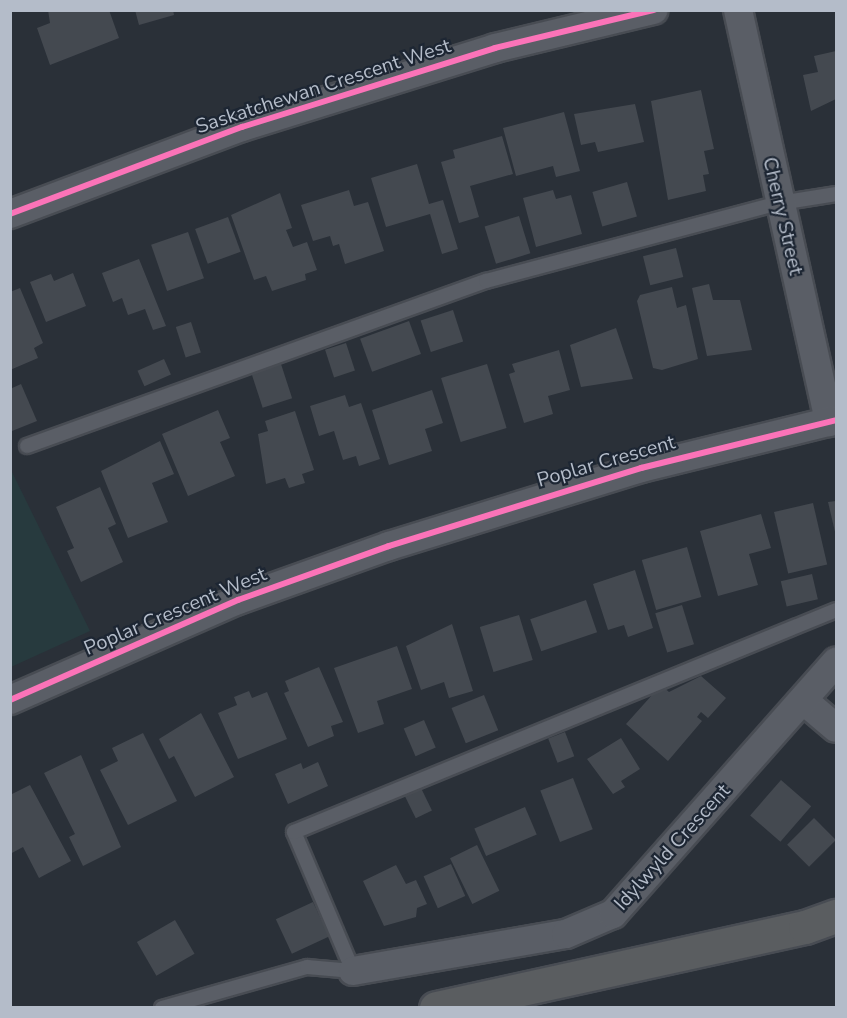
<!DOCTYPE html>
<html>
<head>
<meta charset="utf-8">
<style>
	body { margin:0 }
	#map { position:relative; width:847px; height:1018px; overflow:hidden; background:#2a3038; font-family:"Nunito Sans",sans-serif }
	div>[style] { position:absolute }
	.green>* { inset:0; background:#273a3e }
	.building>* { inset:0; background:#444950; transform-origin:0 0 }
	.roads { filter:drop-shadow(2px 0 #484c53) drop-shadow(-2px 0 #484c53) drop-shadow(0 2px #484c53) drop-shadow(0 -2px #484c53) }
	.service>* { height:14px; margin:-7px; padding:0 7px; transform-origin:7px; border-radius:7px; background:#5a5e66 }
	.minor>* { height:28px; margin:-14px; padding:0 14px; transform-origin:14px; border-radius:14px; background:#5a5e66 }
	.motorway>* { height:33px; margin:-16.5px; padding:0 16.5px; transform-origin:16.5px; border-radius:16.5px; background:#5a5d60 }
	.cycleway>* { height:6px; margin:-3px; padding:0 3px; transform-origin:3px; border-radius:3px; background:#fb73b8 }
	span { translate:-50% -50%; white-space:nowrap; text-align:center; line-height:1.15; -webkit-text-stroke:4.5px #1d2633; paint-order:stroke }
	.street-label { font-size:20px; color:#b4bcc9 }
	.frame { position:absolute; inset:0; border:12px solid #b4bcc9; pointer-events:none }
</style>
</head>
<body>
<div id="map">
	<div class="green">
		<div style="clip-path:polygon(10px 468px,90px 631px,11px 667px,10px 667px)"></div>
	</div>
	<div class="building">
		<div style="clip-path:polygon(48px 10px,109px 10px,119px 38px,50px 65px,37px 28px,50px 23px)"></div>
		<div style="clip-path:polygon(135px 10px,173px 10px,174px 15px,139px 25px)"></div>
		<div style="clip-path:polygon(836px 51px,836px 99px,811px 111px,803px 75px,818px 72px,814px 56px)"></div>
		<div style="clip-path:polygon(701px 90px,714px 149px,704px 151px,709px 174px,703px 175px,706px 191px,668px 200px,651px 101px)"></div>
		<div style="clip-path:polygon(635px 104px,644px 142px,598px 152px,595px 142px,581px 145px,574px 114px)"></div>
		<div style="clip-path:polygon(564px 112px,580px 171px,556px 177px,553px 166px,516px 176px,503px 128px)"></div>
		<div style="clip-path:polygon(502px 136px,513px 174px,470px 186px,479px 217px,459px 223px,441px 162px,455px 158px,453px 150px)"></div>
		<div style="clip-path:polygon(417px 164px,429px 204px,443px 200px,458px 249px,442px 254px,430px 214px,386px 227px,371px 178px)"></div>
		<div style="left:627px;top:182px;width:36px;height:36px;rotate:74deg"></div>
		<div style="clip-path:polygon(349px 190px,354px 206px,368px 202px,384px 251px,345px 264px,339px 244px,333px 246px,330px 236px,313px 241px,301px 205px)"></div>
		<div style="clip-path:polygon(553px 190px,556px 199px,571px 195px,582px 234px,536px 247px,523px 198px)"></div>
		<div style="clip-path:polygon(280px 193px,292px 228px,286px 230px,293px 247px,307px 242px,317px 270px,305px 274px,306px 280px,272px 291px,266px 276px,254px 280px,231px 215px)"></div>
		<div style="left:519px;top:216px;width:39px;height:36px;rotate:73deg"></div>
		<div style="left:228px;top:217px;width:37px;height:35px;rotate:70deg"></div>
		<div style="left:188px;top:232px;width:49px;height:39px;rotate:71deg"></div>
		<div style="left:676px;top:248px;width:30px;height:34px;rotate:76deg"></div>
		<div style="clip-path:polygon(139px 259px,166px 326px,153px 330px,145px 309px,128px 315px,122px 298px,113px 302px,102px 273px)"></div>
		<div style="clip-path:polygon(73px 273px,86px 306px,46px 322px,30px 282px,51px 274px,54px 281px)"></div>
		<div style="clip-path:polygon(709px 284px,713px 300px,740px 300px,752px 350px,707px 356px,692px 288px)"></div>
		<div style="clip-path:polygon(672px 287px,677px 308px,686px 305px,698px 359px,662px 370px,653px 368px,637px 301px,640px 295px)"></div>
		<div style="clip-path:polygon(20px 288px,43px 343px,34px 348px,38px 358px,10px 370px,10px 292px)"></div>
		<div style="left:453px;top:310px;width:33px;height:34px;rotate:72deg"></div>
		<div style="left:409px;top:321px;width:35px;height:52px;rotate:70deg"></div>
		<div style="left:191px;top:322px;width:32px;height:16px;rotate:72deg"></div>
		<div style="clip-path:polygon(616px 328px,633px 379px,581px 387px,570px 345px)"></div>
		<div style="left:346px;top:343px;width:29px;height:22px;rotate:72deg"></div>
		<div style="clip-path:polygon(559px 350px,570px 390px,548px 396px,553px 414px,524px 423px,509px 374px,515px 372px,512px 364px)"></div>
		<div style="left:164px;top:359px;width:17px;height:29px;rotate:66deg"></div>
		<div style="left:281px;top:364px;width:36px;height:31px;rotate:72deg"></div>
		<div style="left:487px;top:364px;width:67px;height:48px;rotate:73deg"></div>
		<div style="clip-path:polygon(21px 384px,37px 421px,12px 431px,10px 389px)"></div>
		<div style="clip-path:polygon(432px 390px,443px 423px,425px 429px,432px 451px,389px 465px,372px 410px)"></div>
		<div style="clip-path:polygon(345px 395px,349px 407px,361px 403px,380px 459px,359px 466px,356px 456px,343px 460px,334px 431px,319px 436px,310px 406px)"></div>
		<div style="clip-path:polygon(218px 410px,230px 438px,220px 442px,235px 476px,188px 496px,162px 434px)"></div>
		<div style="clip-path:polygon(295px 411px,314px 470px,302px 474px,305px 483px,289px 488px,285px 478px,266px 484px,258px 434px,268px 431px,265px 421px)"></div>
		<div style="clip-path:polygon(160px 441px,174px 474px,152px 483px,168px 522px,128px 538px,101px 471px)"></div>
		<div style="clip-path:polygon(100px 487px,116px 524px,108px 528px,123px 562px,81px 582px,67px 551px,74px 548px,56px 507px)"></div>
		<div style="clip-path:polygon(836px 501px,836px 536px,828px 502px)"></div>
		<div style="left:813px;top:503px;width:63px;height:40px;rotate:77deg"></div>
		<div style="clip-path:polygon(761px 514px,771px 548px,749px 554px,758px 585px,718px 596px,700px 531px)"></div>
		<div style="left:687px;top:547px;width:52px;height:47px;rotate:74deg"></div>
		<div style="clip-path:polygon(635px 570px,653px 628px,628px 637px,624px 625px,608px 630px,593px 584px)"></div>
		<div style="left:812px;top:574px;width:26px;height:32px;rotate:77deg"></div>
		<div style="left:586px;top:600px;width:34px;height:59px;rotate:71deg"></div>
		<div style="left:682px;top:605px;width:41px;height:28px;rotate:73deg"></div>
		<div style="left:519px;top:615px;width:47px;height:41px;rotate:73deg"></div>
		<div style="clip-path:polygon(452px 624px,473px 691px,449px 698px,444px 682px,421px 690px,406px 646px)"></div>
		<div style="clip-path:polygon(397px 646px,412px 689px,377px 701px,384px 724px,358px 733px,334px 668px)"></div>
		<div style="clip-path:polygon(319px 667px,343px 722px,331px 726px,334px 736px,308px 747px,284px 693px,289px 691px,285px 681px)"></div>
		<div style="clip-path:polygon(701px 676px,726px 698px,708px 718px,701px 712px,697px 717px,702px 721px,668px 761px,626px 724px,661px 685px,669px 692px)"></div>
		<div style="clip-path:polygon(249px 691px,252px 698px,267px 692px,287px 739px,238px 759px,218px 713px,237px 705px,234px 697px)"></div>
		<div style="left:484px;top:695px;width:38px;height:35px;rotate:68deg"></div>
		<div style="clip-path:polygon(201px 713px,234px 777px,195px 797px,174px 756px,169px 759px,159px 739px)"></div>
		<div style="left:424px;top:720px;width:30px;height:22px;rotate:67deg"></div>
		<div style="left:565px;top:732px;width:26px;height:18px;rotate:69deg"></div>
		<div style="clip-path:polygon(143px 733px,177px 801px,128px 825px,100px 770px,118px 761px,112px 748px)"></div>
		<div style="clip-path:polygon(621px 738px,640px 769px,621px 781px,625px 787px,613px 794px,587px 759px)"></div>
		<div style="clip-path:polygon(81px 755px,121px 847px,83px 866px,69px 837px,75px 834px,44px 773px)"></div>
		<div style="clip-path:polygon(318px 762px,328px 786px,288px 804px,275px 774px,301px 763px,303px 769px)"></div>
		<div style="left:573px;top:778px;width:55px;height:35px;rotate:69deg"></div>
		<div style="left:781px;top:780px;width:40px;height:47px;rotate:41deg"></div>
		<div style="clip-path:polygon(30px 785px,71px 861px,39px 878px,23px 847px,10px 854px,10px 795px)"></div>
		<div style="left:421px;top:788px;width:25px;height:18px;rotate:64deg"></div>
		<div style="left:525px;top:807px;width:30px;height:55px;rotate:67deg"></div>
		<div style="left:814px;top:818px;width:31px;height:38px;rotate:45deg"></div>
		<div style="left:477px;top:845px;width:51px;height:30px;rotate:64deg"></div>
		<div style="left:451px;top:864px;width:35px;height:30px;rotate:66deg"></div>
		<div style="clip-path:polygon(396px 865px,406px 884px,416px 880px,427px 904px,417px 908px,416px 917px,384px 926px,363px 881px)"></div>
		<div style="left:313px;top:902px;width:38px;height:41px;rotate:65deg"></div>
		<div style="left:175px;top:920px;width:39px;height:44px;rotate:60deg"></div>
	</div>
	<div class="roads">
		<div class="service">
			<div style="left:27px;top:446px;width:488px;rotate:-19.8deg"></div>
			<div style="left:486px;top:281px;width:304px;rotate:-14.9deg"></div>
			<div style="left:780px;top:203px;width:57px;rotate:-9.1deg"></div>
			<div style="left:162px;top:1008px;width:151px;rotate:-15.8deg"></div>
			<div style="left:307px;top:967px;width:46px;rotate:5deg"></div>
			<div style="left:353px;top:971px;width:151px;rotate:-113deg"></div>
			<div style="left:294px;top:832px;width:586px;rotate:-22.27deg"></div>
		</div>
		<div class="minor">
			<div style="left:738px;top:10px;width:422px;rotate:77.5deg"></div>
			<div style="left:10px;top:214px;width:248px;rotate:-20.6deg"></div>
			<div style="left:242px;top:127px;width:265px;rotate:-17.3deg"></div>
			<div style="left:495px;top:48px;width:163px;rotate:-13.5deg"></div>
			<div style="left:10px;top:700px;width:249px;rotate:-23.7deg"></div>
			<div style="left:238px;top:600px;width:160px;rotate:-19.7deg"></div>
			<div style="left:389px;top:546px;width:264px;rotate:-17.2deg"></div>
			<div style="left:641px;top:468px;width:201px;rotate:-13.8deg"></div>
			<div style="left:803px;top:700px;width:43px;rotate:40.3deg"></div>
			<div style="left:353px;top:971px;width:216px;rotate:-9.9deg"></div>
			<div style="left:566px;top:934px;width:51px;rotate:-23.1deg"></div>
			<div style="left:613px;top:914px;width:337px;rotate:-48.5deg"></div>
		</div>
		<div class="motorway">
			<div style="left:436px;top:1008px;width:378px;rotate:-12.4deg"></div>
			<div style="left:805px;top:927px;width:33px;rotate:-20deg"></div>
		</div>
	</div>
	<div class="cycleway">
		<div style="left:10px;top:214px;width:248px;rotate:-20.6deg"></div>
		<div style="left:242px;top:127px;width:265px;rotate:-17.3deg"></div>
		<div style="left:495px;top:48px;width:163px;rotate:-13.5deg"></div>
		<div style="left:10px;top:700px;width:249px;rotate:-23.7deg"></div>
		<div style="left:238px;top:600px;width:160px;rotate:-19.7deg"></div>
		<div style="left:389px;top:546px;width:264px;rotate:-17.2deg"></div>
		<div style="left:641px;top:468px;width:201px;rotate:-13.8deg"></div>
	</div>
	<div class="street-label">
		<span style="left:323px;top:86px;rotate:-18deg">Saskatchewan Crescent West</span>
		<span style="left:783px;top:216px;rotate:77deg">Cherry Street</span>
		<span style="left:606px;top:461px;rotate:-16deg">Poplar Crescent</span>
		<span style="left:175px;top:611px;rotate:-23deg">Poplar Crescent West</span>
		<span style="left:672px;top:847px;rotate:-48deg">Idylwyld Crescent</span>
	</div>
	<div class="frame"></div>
</div>
</body>
</html>
